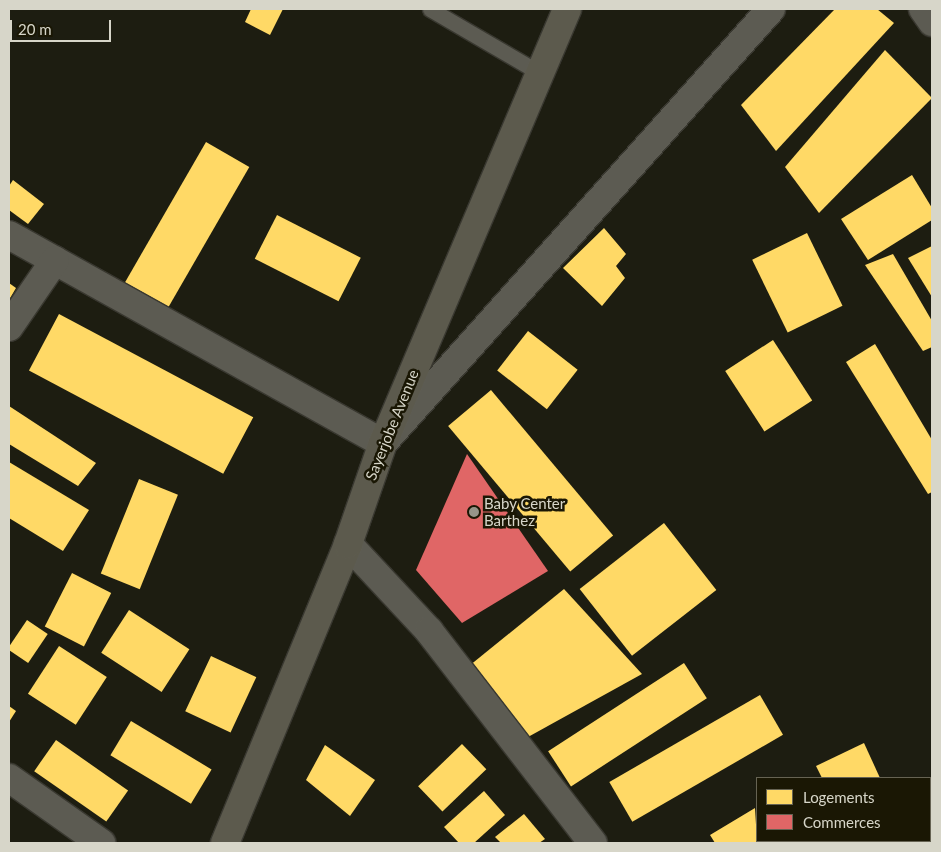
<!DOCTYPE html>
<html>
<head>
<meta charset="utf-8">
<style>
	body { margin:0 }
	#map { position:relative; width:941px; height:852px; overflow:hidden; background:#1d1d11; font-family:Lato,sans-serif }
	div>[style] { position:absolute }
	.homes>* { inset:0; background:#ffd966; transform-origin:0 0 }
	.shops>* { inset:0; background:#e06666 }
	.roads { filter:drop-shadow(1px 0 #393830) drop-shadow(-1px 0 #393830) drop-shadow(0 1px #393830) drop-shadow(0 -1px #393830) }
	.lane>* { height:15px; margin:-7.5px; padding:0 7.5px; transform-origin:7.5px; border-radius:7.5px; background:#5c5b52 }
	.street>* { height:28px; margin:-14px; padding:0 14px; transform-origin:14px; border-radius:14px; background:#5c5b52 }
	.primary>* { height:28px; margin:-14px; padding:0 14px; transform-origin:14px; border-radius:14px; background:#5c5a4d }
	.dots>* { width:14px; height:14px; translate:-50% -50%; box-sizing:border-box; border:2px solid #1a1704; border-radius:50% }
	span { translate:-50% -50%; white-space:nowrap; text-align:center; line-height:1.15; -webkit-text-stroke:5px #1a1704; paint-order:stroke }
	.street-label { font-size:15px; color:#d7d6c9 }
	.poi-label { font-size:15px; color:#d7d6c9 }
	.left { translate:0 -50%; text-align:left }
	.frame { position:absolute; inset:0; border:10px solid #d7d6c9; pointer-events:none }
	.legend { position:absolute; left:756px; top:777px; width:175px; height:65px; box-sizing:border-box; background:#1a1704; border:1px solid #666353; margin:0; padding:6px 9px; list-style:none; font-size:15px; color:#d7d6c9 }
	.legend li { display:flex; align-items:center; gap:10px; height:25px }
	.legend b { width:25px; border:1px solid #666353 }
	.scale { position:absolute; left:10px; top:20px; width:101px; height:22px; box-sizing:border-box; border:2px solid #d7d6c9; border-top:0; padding-left:6px; font-size:15px; line-height:18px; white-space:nowrap; color:#d7d6c9; -webkit-text-stroke:4px #1a1704; paint-order:stroke }
</style>
</head>
<body>
<div id="map">
	<div class="homes">
		<div style="clip-path:polygon(251px 9px,283px 9px,270px 35px,245px 22px)"></div>
		<div style="clip-path:polygon(835px 9px,877px 9px,894px 23px,776px 151px,741px 105px)"></div>
		<div style="clip-path:polygon(885px 50px,932px 98px,819px 213px,785px 167px)"></div>
		<div style="left:206px;top:142px;width:50px;height:174px;rotate:30deg"></div>
		<div style="clip-path:polygon(912px 175px,932px 208px,932px 220px,868px 260px,841px 219px)"></div>
		<div style="clip-path:polygon(13px 180px,44px 204px,28px 224px,9px 210px,9px 186px)"></div>
		<div style="left:277px;top:215px;width:94px;height:49px;rotate:27deg"></div>
		<div style="clip-path:polygon(604px 228px,626px 254px,616px 266px,625px 278px,602px 306px,563px 268px)"></div>
		<div style="left:807px;top:233px;width:81px;height:61px;rotate:64deg"></div>
		<div style="clip-path:polygon(932px 246px,932px 297px,908px 258px)"></div>
		<div style="clip-path:polygon(893px 254px,932px 321px,932px 347px,923px 351px,865px 265px)"></div>
		<div style="clip-path:polygon(9px 283px,16px 288px,9px 300px)"></div>
		<div style="left:59px;top:314px;width:220px;height:64px;rotate:28deg"></div>
		<div style="left:528px;top:331px;width:63px;height:50px;rotate:38deg"></div>
		<div style="left:773px;top:340px;width:72px;height:57px;rotate:57deg"></div>
		<div style="clip-path:polygon(875px 344px,932px 440px,932px 492px,928px 494px,846px 362px)"></div>
		<div style="left:491px;top:390px;width:190px;height:56px;rotate:50deg"></div>
		<div style="clip-path:polygon(9px 406px,96px 463px,78px 486px,9px 444px)"></div>
		<div style="clip-path:polygon(9px 462px,89px 510px,63px 551px,9px 518px)"></div>
		<div style="left:139px;top:479px;width:42px;height:102px;rotate:22deg"></div>
		<div style="left:664px;top:523px;width:85px;height:107px;rotate:52deg"></div>
		<div style="left:72px;top:573px;width:44px;height:60px;rotate:27deg"></div>
		<div style="clip-path:polygon(564px 589px,642px 674px,528px 737px,469px 666px)"></div>
		<div style="left:129px;top:610px;width:72px;height:51px;rotate:33deg"></div>
		<div style="left:27px;top:620px;width:25px;height:35px;rotate:34deg"></div>
		<div style="left:59px;top:646px;width:57px;height:57px;rotate:33deg"></div>
		<div style="left:211px;top:656px;width:50px;height:61px;rotate:25deg"></div>
		<div style="left:684px;top:663px;width:42px;height:162px;rotate:57deg"></div>
		<div style="left:760px;top:695px;width:46px;height:174px;rotate:60deg"></div>
		<div style="clip-path:polygon(9px 706px,16px 711px,9px 722px)"></div>
		<div style="left:131px;top:721px;width:94px;height:40px;rotate:31deg"></div>
		<div style="left:56px;top:740px;width:88px;height:38px;rotate:35deg"></div>
		<div style="clip-path:polygon(864px 743px,880px 778px,822px 778px,816px 766px)"></div>
		<div style="left:462px;top:744px;width:35px;height:61px;rotate:46deg"></div>
		<div style="clip-path:polygon(325px 745px,375px 780px,350px 816px,306px 780px)"></div>
		<div style="clip-path:polygon(484px 791px,505px 815px,474px 843px,459px 843px,444px 827px)"></div>
		<div style="clip-path:polygon(755px 808px,757px 841px,776px 843px,715px 843px,710px 835px)"></div>
		<div style="clip-path:polygon(524px 814px,545px 839px,539px 843px,501px 843px,495px 837px)"></div>
	</div>
	<div class="shops">
		<div style="clip-path:polygon(467px 454px,548px 571px,462px 623px,416px 570px)"></div>
	</div>
	<div class="roads">
		<div class="lane">
			<div style="left:430px;top:9px;width:127px;rotate:30.2deg"></div>
		</div>
		<div class="street">
			<div style="left:923px;top:9px;width:16px;rotate:55deg"></div>
			<div style="left:9px;top:235px;width:428px;rotate:29.1deg"></div>
			<div style="left:383px;top:443px;width:582px;rotate:-48.2deg"></div>
			<div style="left:9px;top:327px;width:81px;rotate:-55.5deg"></div>
			<div style="left:348px;top:544px;width:119px;rotate:47deg"></div>
			<div style="left:429px;top:631px;width:268px;rotate:52.3deg"></div>
			<div style="left:9px;top:778px;width:113px;rotate:35.2deg"></div>
		</div>
		<div class="primary">
			<div style="left:225px;top:843px;width:323px;rotate:-67.6deg"></div>
			<div style="left:348px;top:544px;width:107px;rotate:-70.9deg"></div>
			<div style="left:383px;top:443px;width:471px;rotate:-67deg"></div>
		</div>
	</div>
	<div class="dots">
		<div style="left:474px;top:512px;background:#969589"></div>
	</div>
	<div class="street-label">
		<span style="left:392px;top:425px;rotate:-68deg">Sayerjobe Avenue</span>
	</div>
	<div class="poi-label">
		<span class="left" style="left:484px;top:512px">Baby Center<br>Barthez</span>
	</div>
	<div class="frame"></div>
	<ul class="legend">
	<li><b style="height:14px;background:#ffd966"></b>Logements</li>
	<li><b style="height:14px;background:#e06666"></b>Commerces</li>
	</ul>
	<div class="scale">20 m</div>
</div>
</body>
</html>
